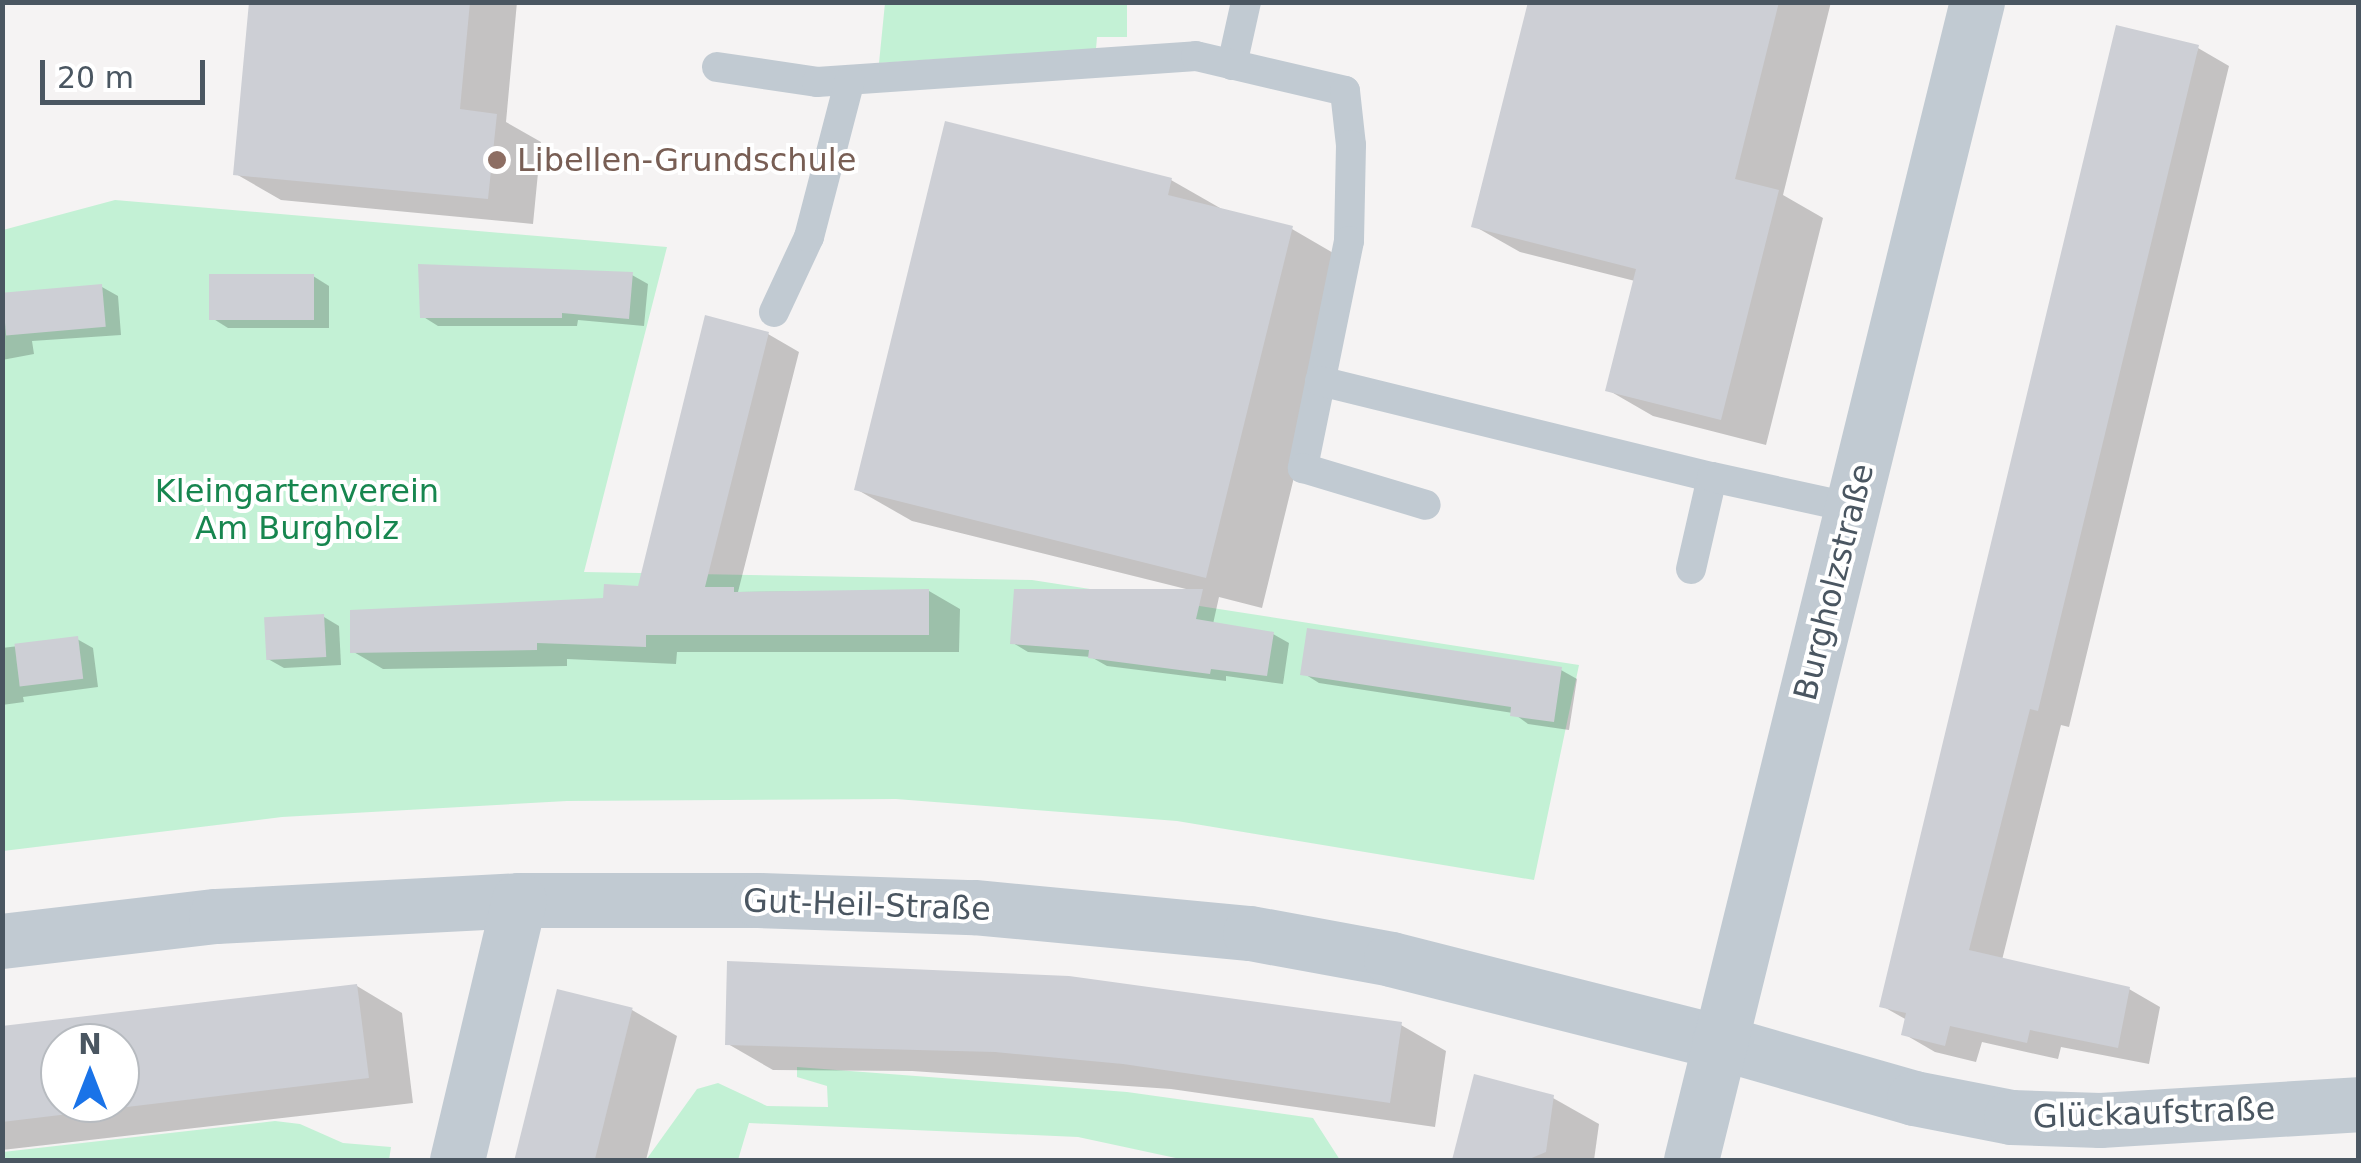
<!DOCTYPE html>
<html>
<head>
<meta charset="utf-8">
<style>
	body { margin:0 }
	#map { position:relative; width:2361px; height:1163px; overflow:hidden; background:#f5f3f3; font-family:"DejaVu Sans",sans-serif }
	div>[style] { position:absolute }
	.green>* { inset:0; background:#c3f1d5 }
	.shadow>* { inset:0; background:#0003 }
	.building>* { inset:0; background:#cdcfd5; transform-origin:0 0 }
	.service>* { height:30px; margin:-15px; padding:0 15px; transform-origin:15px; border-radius:15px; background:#c1cad2 }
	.minor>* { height:55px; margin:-27.5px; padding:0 27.5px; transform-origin:27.5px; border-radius:27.5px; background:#c1cad2 }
	.dots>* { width:28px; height:28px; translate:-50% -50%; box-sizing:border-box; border:5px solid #fff; border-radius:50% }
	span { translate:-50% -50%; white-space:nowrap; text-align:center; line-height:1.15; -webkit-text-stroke:8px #fff; paint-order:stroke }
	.education-label { font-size:32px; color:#785e54 }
	.left { translate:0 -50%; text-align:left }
	.park-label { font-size:32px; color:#17864f }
	.street-label { font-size:32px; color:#4a5661 }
	.frame { position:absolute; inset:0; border:5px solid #4a5661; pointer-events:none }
	.north { position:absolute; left:40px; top:1023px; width:100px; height:100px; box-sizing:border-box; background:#fff; border:2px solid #b7bbc0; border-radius:50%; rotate:0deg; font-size:28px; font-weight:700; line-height:40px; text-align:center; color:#4a5661 }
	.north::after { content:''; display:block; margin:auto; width:35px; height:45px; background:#1a73e8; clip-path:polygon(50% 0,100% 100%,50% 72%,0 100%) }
	.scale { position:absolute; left:40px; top:60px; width:165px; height:45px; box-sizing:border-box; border:5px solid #4a5661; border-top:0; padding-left:12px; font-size:30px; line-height:35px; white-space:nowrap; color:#4a5661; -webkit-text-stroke:8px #fff; paint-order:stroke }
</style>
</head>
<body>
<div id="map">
	<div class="green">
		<div style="clip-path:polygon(885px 3px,1127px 3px,1127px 37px,1097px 37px,1096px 49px,879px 63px)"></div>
		<div style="clip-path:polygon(115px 200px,667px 247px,584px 572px,1032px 580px,1579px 665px,1534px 880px,1177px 821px,896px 799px,567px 801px,282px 817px,3px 851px,3px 230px)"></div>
		<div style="clip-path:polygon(797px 1067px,1127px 1092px,1313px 1118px,1340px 1160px,1185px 1160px,1078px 1137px,749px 1123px,738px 1160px,646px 1160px,697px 1089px,718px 1083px,767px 1106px,828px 1107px,827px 1086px,797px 1077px)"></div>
		<div style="clip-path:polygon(275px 1121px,300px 1124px,343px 1143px,391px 1147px,389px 1160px,3px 1160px,3px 1152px)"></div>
	</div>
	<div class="shadow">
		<div style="clip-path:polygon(252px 2px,517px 2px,506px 122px,541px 142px,533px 224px,281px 200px,236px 174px)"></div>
		<div style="clip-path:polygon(1531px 2px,1831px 2px,1783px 195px,1823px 218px,1766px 445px,1653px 416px,1608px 390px,1635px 281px,1520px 252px,1474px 226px)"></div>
		<div style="clip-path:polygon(2198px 48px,2229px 66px,2069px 727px,2061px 725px,2002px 960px,2129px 989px,2160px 1007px,2149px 1064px,2061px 1047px,2058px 1059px,1982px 1042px,1976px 1062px,1935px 1052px,1904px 1034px,1907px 1020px,1882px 1006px)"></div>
		<div style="clip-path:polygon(1171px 180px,1227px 212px,1292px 229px,1347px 261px,1262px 608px,1219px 597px,1213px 624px,1273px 634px,1289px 643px,1283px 684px,1226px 676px,1226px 681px,1107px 666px,1091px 657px,1028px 652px,1013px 643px,1186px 589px,912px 521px,856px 489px)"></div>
		<div style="clip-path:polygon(632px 275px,648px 284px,644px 326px,578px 320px,577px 326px,438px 326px,422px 316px)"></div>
		<div style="clip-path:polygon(313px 276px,329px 286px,329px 328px,228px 328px,212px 318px)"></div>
		<div style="clip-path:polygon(102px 287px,118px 296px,121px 335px,32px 341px,34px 354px,2px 360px,2px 296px)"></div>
		<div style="clip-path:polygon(768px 334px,799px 352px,738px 592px,929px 591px,960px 609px,959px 652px,677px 652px,676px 664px,567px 659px,567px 666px,383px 669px,352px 651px,605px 601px,640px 588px)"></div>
		<div style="clip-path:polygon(324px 617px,339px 626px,341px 665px,284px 668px,268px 659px)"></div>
		<div style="clip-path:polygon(77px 639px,93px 648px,98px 687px,23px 697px,24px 702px,2px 705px,2px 648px)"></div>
		<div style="clip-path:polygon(1561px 670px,1577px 679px,1569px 730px,1528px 724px,1513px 713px,1319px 683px,1303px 673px)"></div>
		<div style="clip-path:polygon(evenodd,357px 986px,402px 1013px,413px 1103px,2px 1150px,2px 1028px,357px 986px,60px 1043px,120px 1043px,120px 1103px,60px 1103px,60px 1043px)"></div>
		<div style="clip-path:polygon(559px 992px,632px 1010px,677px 1036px,646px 1160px,517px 1160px)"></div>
		<div style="clip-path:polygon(1401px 1025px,1446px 1051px,1435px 1127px,1171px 1089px,912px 1071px,773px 1070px,728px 1044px)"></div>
		<div style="clip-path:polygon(1476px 1077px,1553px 1098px,1599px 1124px,1594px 1160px,1455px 1160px)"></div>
	</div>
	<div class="building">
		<div style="clip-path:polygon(249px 2px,470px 2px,460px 109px,497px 114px,488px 199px,233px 175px)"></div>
		<div style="clip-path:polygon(1528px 2px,1779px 2px,1735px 179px,1779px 190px,1721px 420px,1605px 391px,1636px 269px,1471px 227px)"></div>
		<div style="clip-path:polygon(2116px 25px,2199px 45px,2038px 711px,2030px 709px,1969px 950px,2130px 987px,2118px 1048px,2030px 1030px,2027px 1043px,1950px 1026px,1945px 1046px,1901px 1035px,1906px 1013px,1879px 1007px)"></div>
		<div style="clip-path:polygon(945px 121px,1172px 178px,1168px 195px,1293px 226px,1206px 578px,854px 490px)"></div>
		<div style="clip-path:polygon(418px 264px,633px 272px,629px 319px,562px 313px,562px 318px,420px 318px)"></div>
		<div style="left:209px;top:274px;width:105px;height:46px"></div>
		<div style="left:102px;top:284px;width:43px;height:100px;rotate:85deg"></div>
		<div style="clip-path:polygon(705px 315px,769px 332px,705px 587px,734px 587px,734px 592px,929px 589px,929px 635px,646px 635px,646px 647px,537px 643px,537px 650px,350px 653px,350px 610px,603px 598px,604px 584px,638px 586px)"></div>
		<div style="clip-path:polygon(1014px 589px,1203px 589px,1196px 619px,1274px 632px,1267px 676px,1211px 669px,1210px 674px,1088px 658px,1089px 650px,1010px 644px)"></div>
		<div style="left:324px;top:614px;width:43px;height:60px;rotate:87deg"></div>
		<div style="clip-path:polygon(1307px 628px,1562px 667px,1554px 722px,1510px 716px,1511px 707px,1300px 675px)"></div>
		<div style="left:78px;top:636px;width:43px;height:64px;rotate:83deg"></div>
		<div style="clip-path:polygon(727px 961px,1069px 976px,1402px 1022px,1390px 1103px,1123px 1064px,995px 1052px,725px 1045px)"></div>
		<div style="clip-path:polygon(evenodd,357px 984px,369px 1078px,2px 1122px,2px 1026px,357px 984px,60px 1043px,120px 1043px,120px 1103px,60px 1103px,60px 1043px)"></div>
		<div style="left:557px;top:989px;width:78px;height:176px;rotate:14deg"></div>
		<div style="clip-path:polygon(1474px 1074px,1554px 1095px,1546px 1152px,1527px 1160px,1452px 1160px)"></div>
	</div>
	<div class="service">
		<div style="left:1232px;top:65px;width:65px;rotate:-77.5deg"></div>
		<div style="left:717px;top:67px;width:101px;rotate:8.5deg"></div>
		<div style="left:817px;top:82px;width:380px;rotate:-3.9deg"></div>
		<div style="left:1196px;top:56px;width:153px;rotate:13.2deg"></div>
		<div style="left:1345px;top:91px;width:54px;rotate:83.7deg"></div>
		<div style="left:1351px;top:145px;width:96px;rotate:91.2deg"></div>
		<div style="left:1349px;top:241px;width:232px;rotate:101.5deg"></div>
		<div style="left:1303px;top:468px;width:128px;rotate:16.7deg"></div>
		<div style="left:774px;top:312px;width:83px;rotate:-65deg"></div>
		<div style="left:809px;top:237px;width:162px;rotate:-75.4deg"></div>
		<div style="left:1320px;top:381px;width:404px;rotate:13.8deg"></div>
		<div style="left:1691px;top:569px;width:94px;rotate:-77.1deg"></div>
		<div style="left:1712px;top:477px;width:144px;rotate:12.4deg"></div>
	</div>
	<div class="minor">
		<div style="left:2px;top:941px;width:215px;rotate:-6.7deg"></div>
		<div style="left:216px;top:916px;width:303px;rotate:-3deg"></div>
		<div style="left:519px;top:900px;width:239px"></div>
		<div style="left:758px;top:900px;width:216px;rotate:1.9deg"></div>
		<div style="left:974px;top:907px;width:277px;rotate:5.4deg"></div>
		<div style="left:1250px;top:933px;width:143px;rotate:10.4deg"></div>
		<div style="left:1391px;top:959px;width:338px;rotate:14.2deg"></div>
		<div style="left:1719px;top:1042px;width:203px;rotate:16deg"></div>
		<div style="left:1914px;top:1098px;width:99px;rotate:11.1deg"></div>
		<div style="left:2011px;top:1117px;width:89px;rotate:1.9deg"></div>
		<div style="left:2100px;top:1120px;width:258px;rotate:-3.5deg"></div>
		<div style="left:457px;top:1160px;width:267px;rotate:-76.6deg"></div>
		<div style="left:1691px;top:1160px;width:1193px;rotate:-76.13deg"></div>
	</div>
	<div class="dots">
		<div style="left:497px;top:160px;background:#8d6e63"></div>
	</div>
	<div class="education-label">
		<span class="left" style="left:517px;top:160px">Libellen-Grundschule</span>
	</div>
	<div class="park-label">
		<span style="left:297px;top:510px">Kleingartenverein<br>Am Burgholz</span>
	</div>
	<div class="street-label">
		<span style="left:1834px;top:582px;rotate:-76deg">Burgholzstraße</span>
		<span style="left:867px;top:905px;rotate:2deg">Gut-Heil-Straße</span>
		<span style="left:2154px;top:1113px;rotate:-2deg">Glückaufstraße</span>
	</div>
	<div class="frame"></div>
	<div class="north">N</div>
	<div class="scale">20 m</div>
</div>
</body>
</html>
